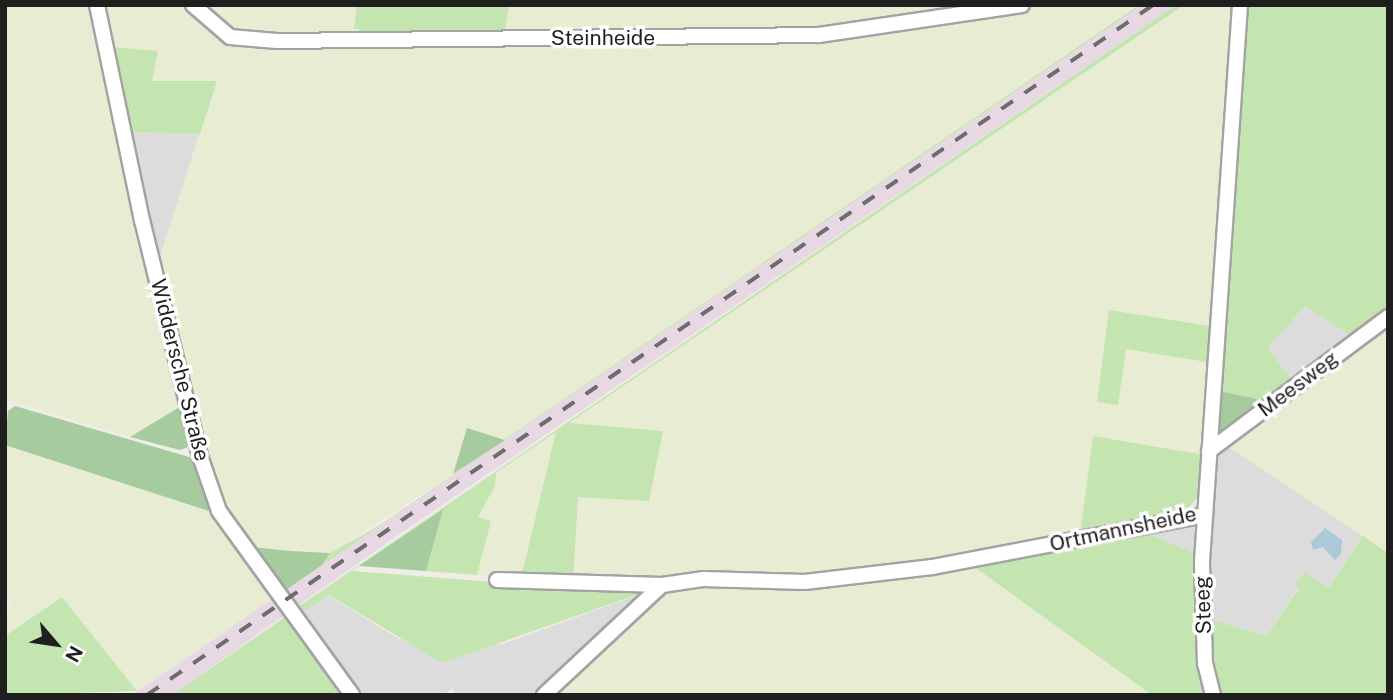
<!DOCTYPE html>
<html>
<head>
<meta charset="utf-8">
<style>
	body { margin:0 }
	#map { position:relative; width:1393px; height:700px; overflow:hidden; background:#efede6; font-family:"Public Sans",sans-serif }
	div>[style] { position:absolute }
	.residential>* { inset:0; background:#dddcdc }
	.industrial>* { inset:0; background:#e8d8e3 }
	.farmland>* { inset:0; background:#e7ecd3 }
	.grass>* { inset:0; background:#c4e5b0 }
	.forest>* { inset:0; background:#a6cb9e }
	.water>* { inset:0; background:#aac9d9 }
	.roads { filter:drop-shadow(2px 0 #a3a3a3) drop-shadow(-2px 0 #a3a3a3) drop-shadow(0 2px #a3a3a3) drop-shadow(0 -2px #a3a3a3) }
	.minor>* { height:14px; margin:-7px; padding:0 7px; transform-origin:7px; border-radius:7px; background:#fff }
	.rail>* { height:3.5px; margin-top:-1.75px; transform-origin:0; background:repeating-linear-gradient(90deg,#6d6d6d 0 14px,transparent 0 28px) }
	span { translate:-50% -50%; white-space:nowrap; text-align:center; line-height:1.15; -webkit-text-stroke:7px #fff; paint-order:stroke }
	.street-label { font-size:21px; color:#1f1f1f }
	.frame { position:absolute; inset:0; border:7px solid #1f1f1f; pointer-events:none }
	.north { position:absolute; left:21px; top:609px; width:70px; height:70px; -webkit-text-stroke:5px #fff; paint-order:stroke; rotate:119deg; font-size:19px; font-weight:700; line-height:28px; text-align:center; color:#1f1f1f }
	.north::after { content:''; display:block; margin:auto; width:24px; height:32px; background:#1f1f1f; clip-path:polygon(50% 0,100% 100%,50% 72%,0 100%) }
</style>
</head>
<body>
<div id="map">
	<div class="residential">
		<div style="clip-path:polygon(129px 132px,200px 134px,157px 266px)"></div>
		<div style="clip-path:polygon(1305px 306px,1353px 337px,1295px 384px,1268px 348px)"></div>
		<div style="clip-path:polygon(1225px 444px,1363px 536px,1329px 588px,1304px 572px,1296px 586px,1299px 587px,1266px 636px,1206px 618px,1214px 456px)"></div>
		<div style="clip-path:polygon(1196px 521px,1199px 555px,1141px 531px)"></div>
		<div style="clip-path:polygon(656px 588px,536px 695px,456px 695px,453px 688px,443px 695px,360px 695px,302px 613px,328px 595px,399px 639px,503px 644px)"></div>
	</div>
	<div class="industrial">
		<div style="clip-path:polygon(1142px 5px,1176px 5px,388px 542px,172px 695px,132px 695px)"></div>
	</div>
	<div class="farmland">
		<div style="clip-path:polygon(5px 5px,92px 5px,183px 405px,130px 437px,5px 399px)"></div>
		<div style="clip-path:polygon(103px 5px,190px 5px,222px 32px,223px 41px,234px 43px,820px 38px,1042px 5px,1139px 5px,505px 440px,467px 428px,453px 474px,330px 553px,252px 547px,220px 501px,157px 266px,216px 81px,151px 81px,111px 47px)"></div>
		<div style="clip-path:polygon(199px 5px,357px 5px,353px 37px,236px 34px)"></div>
		<div style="clip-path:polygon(509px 5px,997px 5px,820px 32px,504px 36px)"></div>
		<div style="clip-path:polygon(1184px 5px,1235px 5px,1216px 327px,1109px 310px,1118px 405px,1126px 349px,1213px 363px,1204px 455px,1080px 536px,851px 574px,573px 580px,578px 496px,663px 432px,568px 424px)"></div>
		<div style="clip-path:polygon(1388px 323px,1388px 553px,1225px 444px)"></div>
		<div style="clip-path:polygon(557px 432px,521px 578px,477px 575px,491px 522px,478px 518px,495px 486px,496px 473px)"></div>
		<div style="clip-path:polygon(5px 445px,215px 513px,275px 597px,137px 691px,62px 597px,5px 636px,5px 614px,11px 605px,5px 599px)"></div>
		<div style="clip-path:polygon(970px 564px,1152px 695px,548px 695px,652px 599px,673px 588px)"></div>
	</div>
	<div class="grass">
		<div style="clip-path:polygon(357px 5px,509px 5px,504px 36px,357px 37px,359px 29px,354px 29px)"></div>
		<div style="clip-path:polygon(1139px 5px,1142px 5px,286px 590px,322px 565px,330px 553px,377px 527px)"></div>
		<div style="clip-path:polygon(1176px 5px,1184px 5px,569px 423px,663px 431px,649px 501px,578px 497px,573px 580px,521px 578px,556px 432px,496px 473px,495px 486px,478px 517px,491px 521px,477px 575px,426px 571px,442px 509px,352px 571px,519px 584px,656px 588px,442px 663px,329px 595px,302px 613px,298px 607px)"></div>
		<div style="clip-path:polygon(1243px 5px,1388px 5px,1388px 313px,1353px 337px,1305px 306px,1268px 348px,1295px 384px,1271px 402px,1220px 391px)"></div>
		<div style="clip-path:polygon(111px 47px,158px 51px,152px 81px,217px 81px,200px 134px,129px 132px)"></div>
		<div style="clip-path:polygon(1109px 310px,1216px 327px,1213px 363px,1126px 349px,1118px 405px,1097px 402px)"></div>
		<div style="clip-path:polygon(1093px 436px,1204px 455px,1201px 494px,1186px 511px,1172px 516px,1080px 536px)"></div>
		<div style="clip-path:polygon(1141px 531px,1199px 555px,1209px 695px,1152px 695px,970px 564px)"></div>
		<div style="clip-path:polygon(1363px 536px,1388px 553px,1388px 695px,1215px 695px,1206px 618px,1266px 636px,1299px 588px,1295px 585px,1304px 572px,1329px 588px)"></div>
		<div style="clip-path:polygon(62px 597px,137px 691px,5px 695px,5px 636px)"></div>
		<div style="clip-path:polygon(288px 615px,349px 695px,172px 695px)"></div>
	</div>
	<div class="forest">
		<div style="clip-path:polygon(1220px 391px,1271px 402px,1220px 435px,1216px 431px)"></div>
		<div style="clip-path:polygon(183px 405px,194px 445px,180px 450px,130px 437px)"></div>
		<div style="clip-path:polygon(15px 406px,199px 460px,215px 513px,5px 445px,8px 411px)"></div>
		<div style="clip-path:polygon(467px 428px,505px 440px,453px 474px)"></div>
		<div style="clip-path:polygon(443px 509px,426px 571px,359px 566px)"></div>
		<div style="clip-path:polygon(252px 547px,291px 551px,330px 553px,322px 565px,286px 590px)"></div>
	</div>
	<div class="water">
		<div style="clip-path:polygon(1325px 528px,1342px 540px,1341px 554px,1335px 560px,1323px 547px,1313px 550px,1311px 542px)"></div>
	</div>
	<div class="roads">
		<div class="minor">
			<div style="left:97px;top:5px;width:220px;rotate:78.2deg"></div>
			<div style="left:142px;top:220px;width:243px;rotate:76.2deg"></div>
			<div style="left:200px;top:456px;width:58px;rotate:70.9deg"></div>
			<div style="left:219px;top:511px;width:227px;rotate:54.1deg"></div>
			<div style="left:193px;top:5px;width:49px;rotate:40.9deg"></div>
			<div style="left:230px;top:37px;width:47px;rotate:4.9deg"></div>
			<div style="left:277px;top:41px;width:542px;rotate:-0.63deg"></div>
			<div style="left:819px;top:35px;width:205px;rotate:-8.4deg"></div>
			<div style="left:1209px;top:451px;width:224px;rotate:-36.8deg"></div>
			<div style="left:497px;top:580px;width:165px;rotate:1.7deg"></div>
			<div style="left:544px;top:695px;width:161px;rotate:-43deg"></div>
			<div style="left:662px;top:585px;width:41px;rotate:-8.3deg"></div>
			<div style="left:703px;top:579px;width:102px;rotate:1.7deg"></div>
			<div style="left:805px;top:582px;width:128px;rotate:-6.7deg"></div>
			<div style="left:932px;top:567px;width:278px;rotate:-10.8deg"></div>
			<div style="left:1213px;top:695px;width:32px;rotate:-104deg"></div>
			<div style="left:1205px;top:664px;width:103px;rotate:-91.7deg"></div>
			<div style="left:1202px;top:561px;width:557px;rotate:-86.09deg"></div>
		</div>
	</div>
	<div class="rail">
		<div style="left:147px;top:695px;width:1220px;rotate:-34.45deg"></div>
	</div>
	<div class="street-label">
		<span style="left:603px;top:38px">Steinheide</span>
		<span style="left:180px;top:370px;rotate:76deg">Widdersche Straße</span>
		<span style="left:1298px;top:384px;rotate:-37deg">Meesweg</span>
		<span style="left:1123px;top:529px;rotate:-12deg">Ortmannsheide</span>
		<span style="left:1203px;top:605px;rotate:-92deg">Steeg</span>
	</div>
	<div class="frame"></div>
	<div class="north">N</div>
</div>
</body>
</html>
